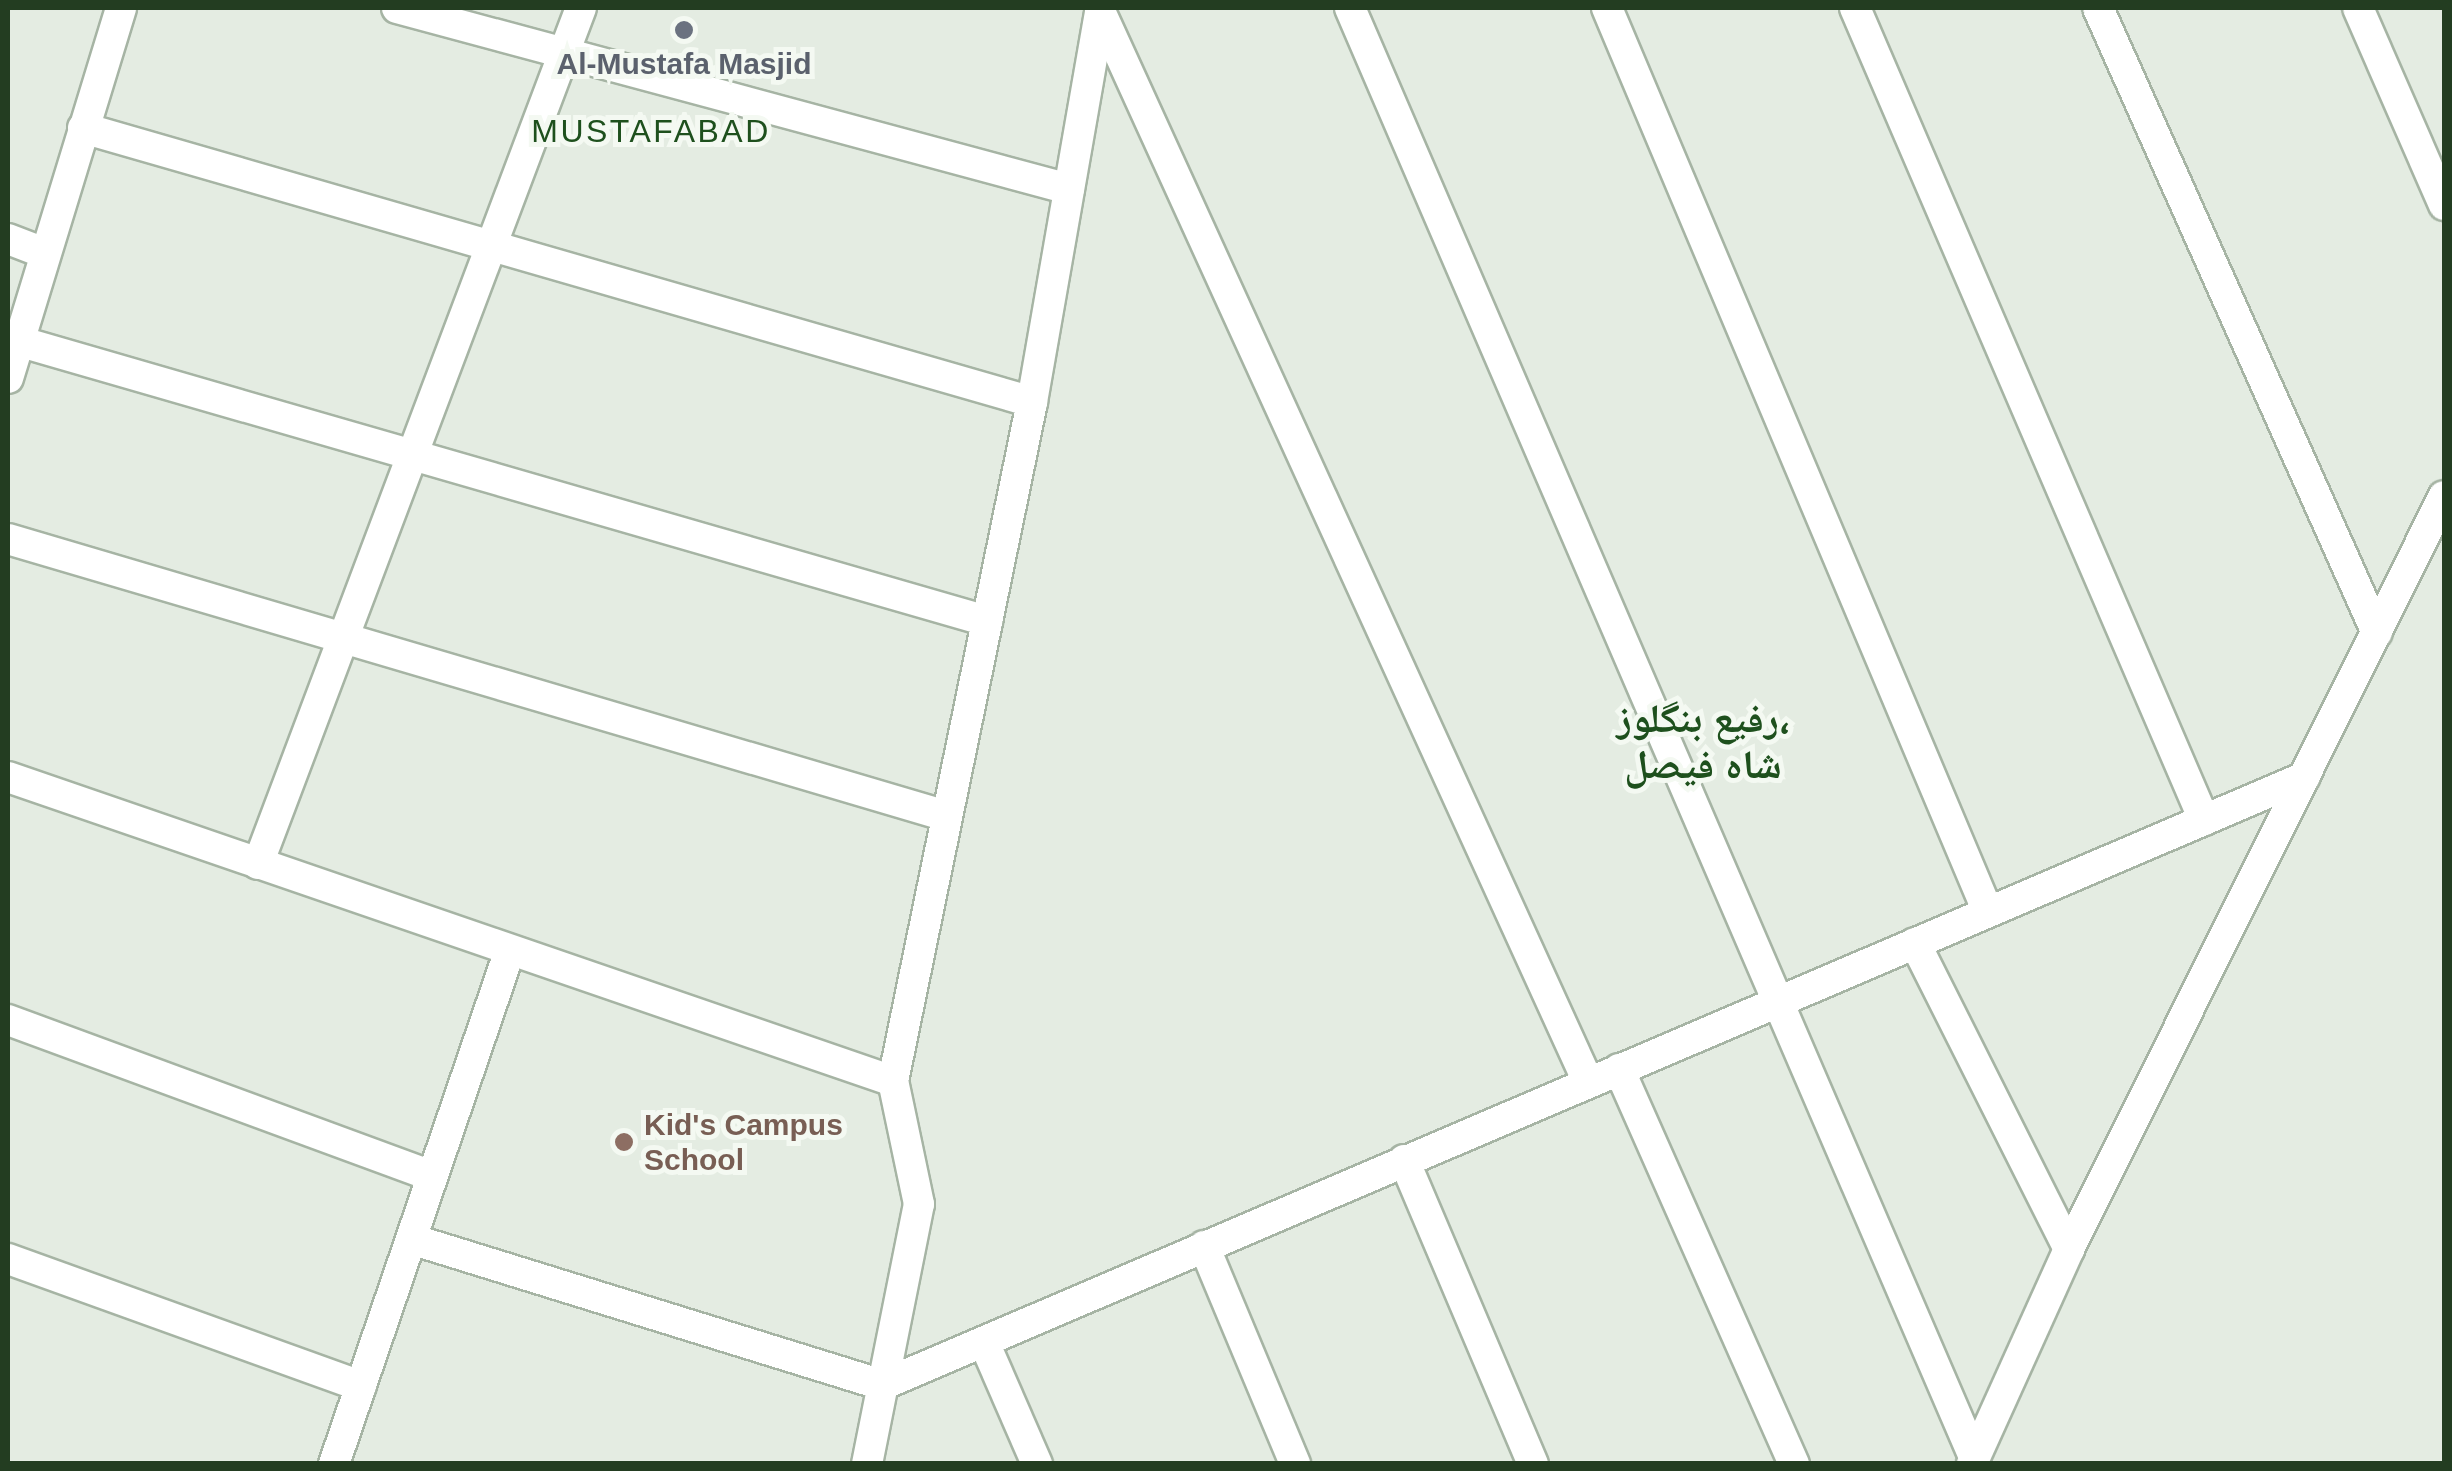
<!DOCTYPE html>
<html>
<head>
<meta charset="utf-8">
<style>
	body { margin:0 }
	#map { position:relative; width:2452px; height:1471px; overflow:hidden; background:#e4ece2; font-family:Arial,"Noto Naskh Arabic",sans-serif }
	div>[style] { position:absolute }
	.roads { filter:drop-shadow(2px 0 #a6b4a4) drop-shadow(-2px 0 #a6b4a4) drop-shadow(0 2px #a6b4a4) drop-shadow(0 -2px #a6b4a4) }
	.minor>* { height:30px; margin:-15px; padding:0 15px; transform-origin:15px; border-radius:15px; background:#fff }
	.dots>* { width:28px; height:28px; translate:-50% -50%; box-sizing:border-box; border:5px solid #f4f9f2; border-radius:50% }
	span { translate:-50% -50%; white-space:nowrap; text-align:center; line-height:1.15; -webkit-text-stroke:10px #f4f9f2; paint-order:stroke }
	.worship-label { font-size:30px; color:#5b616d; font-weight:700 }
	.education-label { font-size:30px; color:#785e54; font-weight:700 }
	.left { translate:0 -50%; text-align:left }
	.neighbourhood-label { font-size:32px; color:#1e501d; letter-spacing:2.5px }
	.district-label { font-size:40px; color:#1e501d; font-weight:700 }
	.frame { position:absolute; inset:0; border:10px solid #233d21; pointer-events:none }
</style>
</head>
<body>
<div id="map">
	<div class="roads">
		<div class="minor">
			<div style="left:397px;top:8px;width:696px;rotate:15.07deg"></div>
			<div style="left:1350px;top:8px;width:1572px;rotate:66.7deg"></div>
			<div style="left:1607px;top:8px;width:981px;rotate:67.15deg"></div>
			<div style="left:1855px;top:8px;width:884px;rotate:66.74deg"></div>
			<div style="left:2098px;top:8px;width:684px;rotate:65.94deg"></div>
			<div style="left:2358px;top:8px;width:215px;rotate:66.4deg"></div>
			<div style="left:1100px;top:11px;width:1177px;rotate:65.5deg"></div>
			<div style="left:83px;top:128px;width:988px;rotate:16.1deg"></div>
			<div style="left:8px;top:239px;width:39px;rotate:21deg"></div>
			<div style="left:18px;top:341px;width:1009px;rotate:16.12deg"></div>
			<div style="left:8px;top:378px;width:387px;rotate:-73deg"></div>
			<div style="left:8px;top:539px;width:979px;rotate:16.44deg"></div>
			<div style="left:8px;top:777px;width:936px;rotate:18.96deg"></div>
			<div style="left:258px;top:864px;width:915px;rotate:-69.33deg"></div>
			<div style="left:1915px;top:943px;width:343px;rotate:63.3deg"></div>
			<div style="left:8px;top:1020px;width:452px;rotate:20.2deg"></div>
			<div style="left:1619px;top:1069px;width:432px;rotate:66.1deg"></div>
			<div style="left:1404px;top:1160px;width:330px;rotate:67deg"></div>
			<div style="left:411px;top:1239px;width:493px;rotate:17.2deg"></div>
			<div style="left:882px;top:1385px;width:1547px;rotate:-23.14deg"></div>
			<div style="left:1204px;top:1246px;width:236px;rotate:67.3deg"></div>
			<div style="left:8px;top:1259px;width:375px;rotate:19.8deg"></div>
			<div style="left:984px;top:1342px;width:133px;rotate:66.5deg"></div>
			<div style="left:334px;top:1464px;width:543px;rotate:-71.1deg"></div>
			<div style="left:867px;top:1464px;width:265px;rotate:-78.7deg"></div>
			<div style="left:919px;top:1204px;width:126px;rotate:-101.9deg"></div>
			<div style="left:893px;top:1081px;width:693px;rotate:-78.43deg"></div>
			<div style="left:1032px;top:402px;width:400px;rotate:-80.1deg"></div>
			<div style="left:1972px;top:1464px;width:236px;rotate:-65.7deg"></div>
			<div style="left:2069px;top:1249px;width:841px;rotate:-63.53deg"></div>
		</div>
	</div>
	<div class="dots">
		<div style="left:684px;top:30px;background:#6b7280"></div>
		<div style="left:624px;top:1142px;background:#8d6e63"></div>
	</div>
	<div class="worship-label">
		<span style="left:684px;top:64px">Al-Mustafa Masjid</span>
	</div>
	<div class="education-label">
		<span class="left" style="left:644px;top:1142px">Kid's Campus<br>School</span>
	</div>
	<div class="neighbourhood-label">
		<span style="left:651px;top:131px">MUSTAFABAD</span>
	</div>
	<div class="district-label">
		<span style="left:1703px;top:741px">رفیع بنگلوز،<br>شاہ فیصل</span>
	</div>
	<div class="frame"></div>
</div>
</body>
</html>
